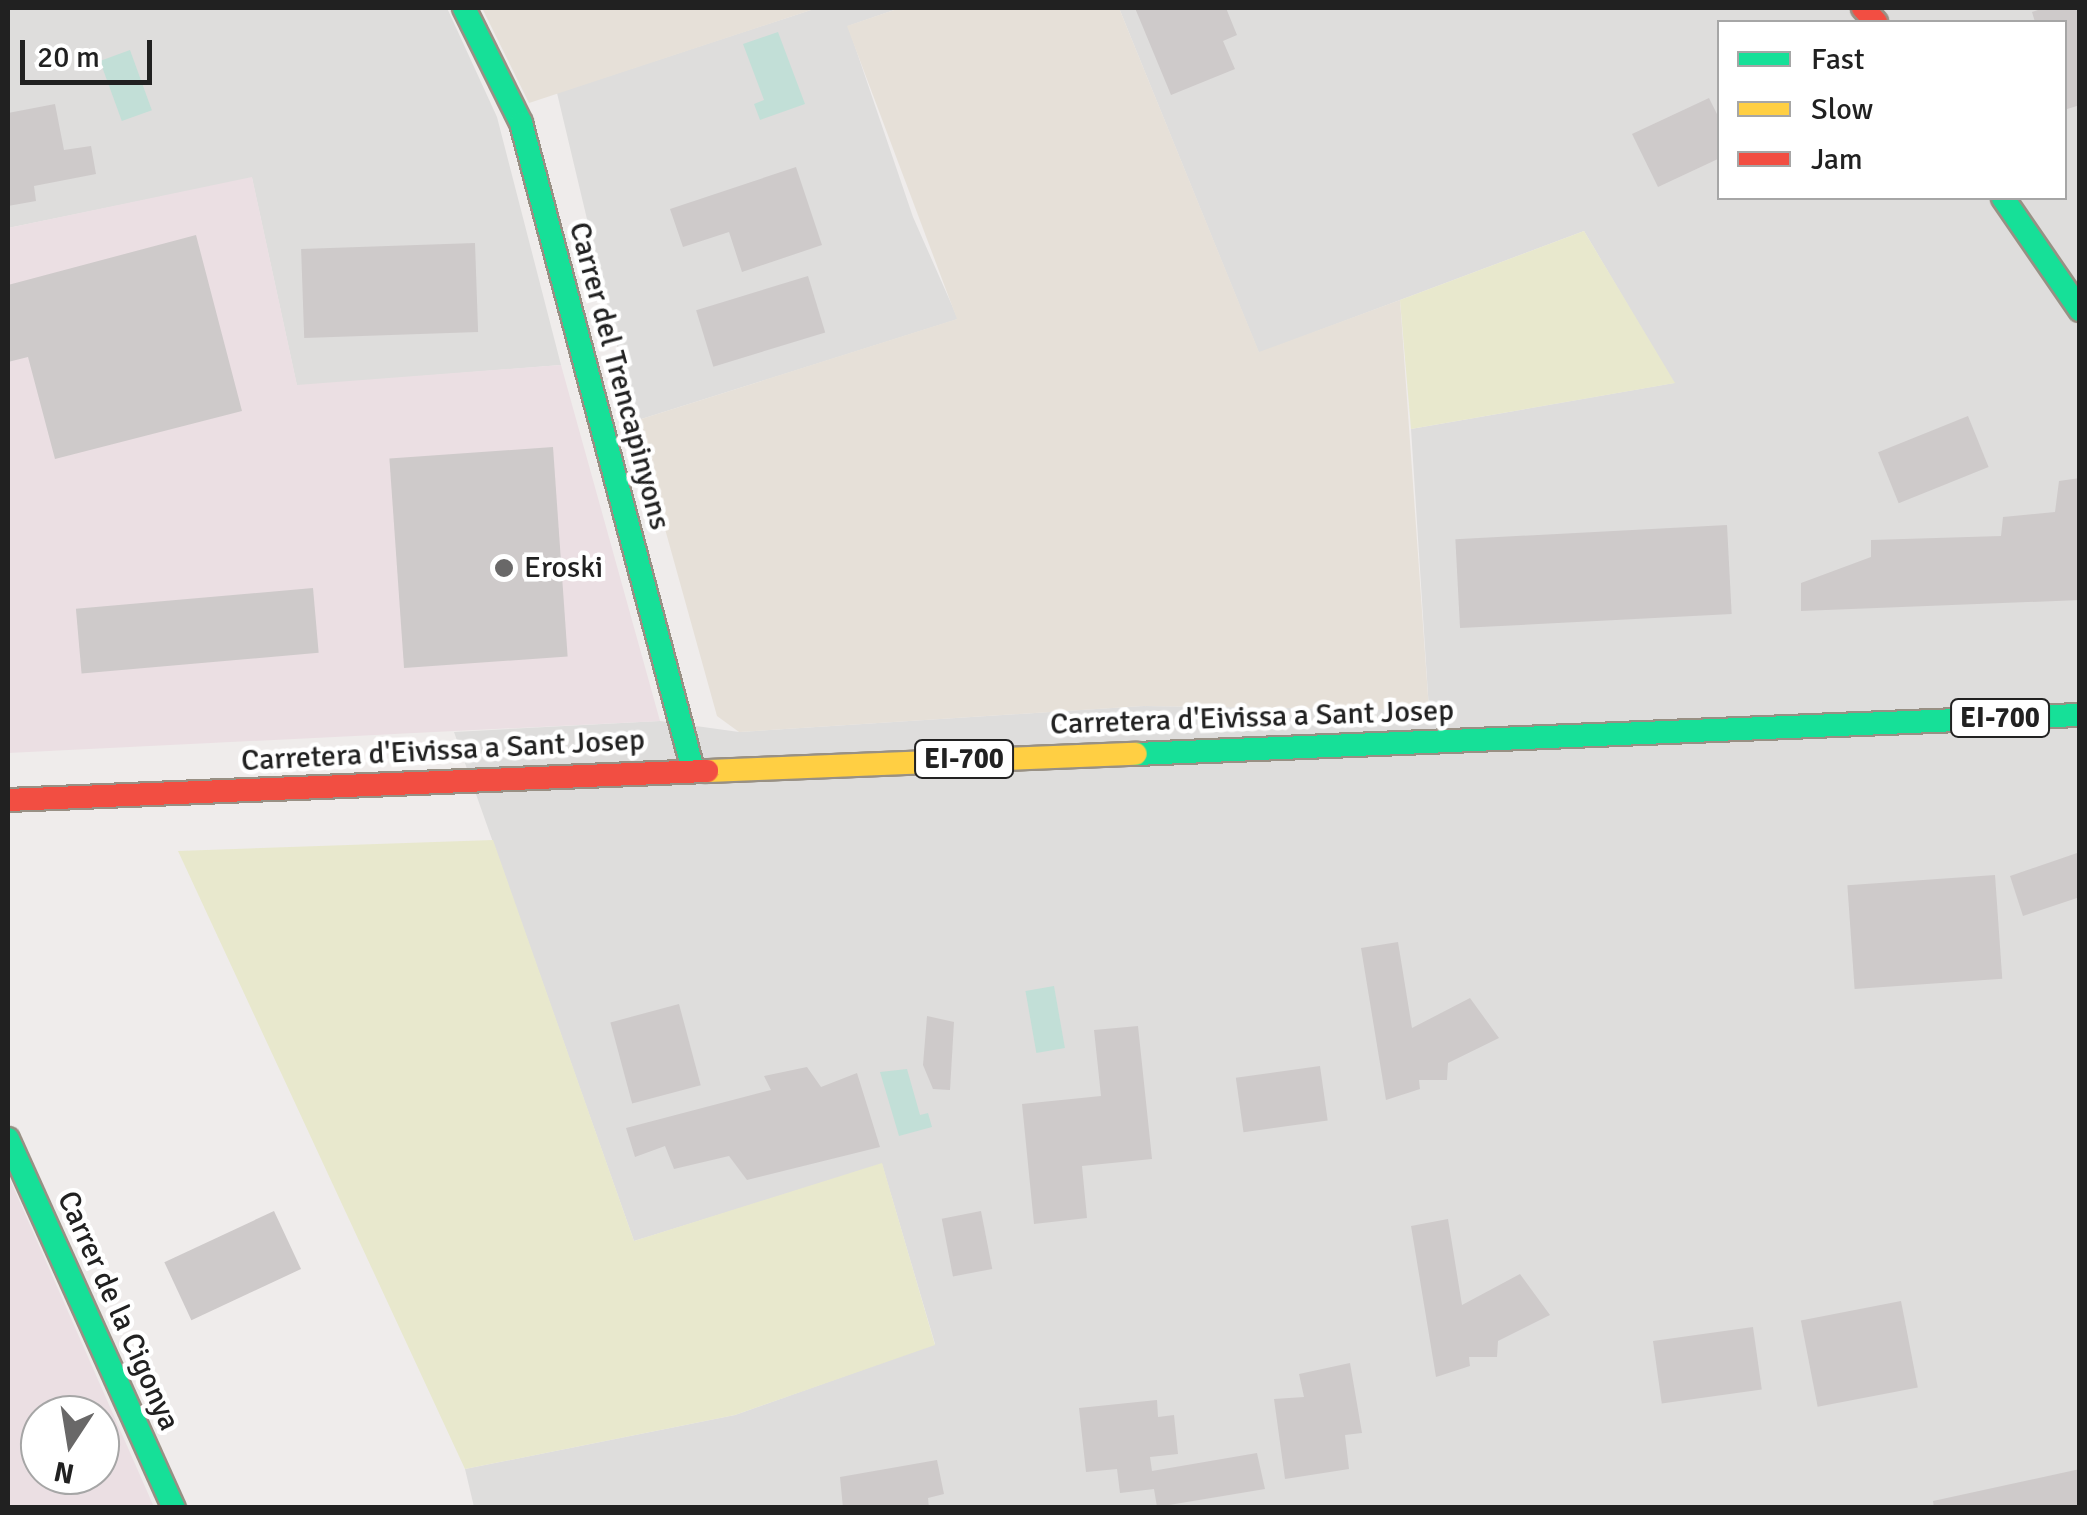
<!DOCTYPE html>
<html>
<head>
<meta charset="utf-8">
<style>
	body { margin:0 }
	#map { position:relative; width:2087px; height:1515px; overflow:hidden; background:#efeceb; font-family:Signika,sans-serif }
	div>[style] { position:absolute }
	.residential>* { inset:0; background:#dedddc }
	.commercial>* { inset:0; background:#ebdfe3 }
	.farmland>* { inset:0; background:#e6e0d8 }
	.grass>* { inset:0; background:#e8e8cd }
	.water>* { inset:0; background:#c2dfd7; transform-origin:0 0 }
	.building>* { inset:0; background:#cecaca; transform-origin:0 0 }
	.roads { filter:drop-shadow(2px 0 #989084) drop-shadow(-2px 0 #989084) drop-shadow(0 2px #989084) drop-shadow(0 -2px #989084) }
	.fast>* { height:22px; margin:-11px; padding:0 11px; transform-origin:11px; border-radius:11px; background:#16e098 }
	.slow>* { height:22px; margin:-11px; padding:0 11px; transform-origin:11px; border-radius:11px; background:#ffcf43 }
	.jam>* { height:22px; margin:-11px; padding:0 11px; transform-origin:11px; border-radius:11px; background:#f24e42 }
	.dots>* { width:28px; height:28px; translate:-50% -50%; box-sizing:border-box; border:5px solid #fff; border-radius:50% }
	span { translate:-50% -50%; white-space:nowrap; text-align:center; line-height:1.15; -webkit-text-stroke:9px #fff; paint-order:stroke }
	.shield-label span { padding:2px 8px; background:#fff; border:2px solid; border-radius:8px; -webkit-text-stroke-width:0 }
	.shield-label { font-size:28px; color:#212121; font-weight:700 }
	.street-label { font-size:30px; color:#212121 }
	.poi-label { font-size:30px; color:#212121 }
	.left { translate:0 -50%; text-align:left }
	.frame { position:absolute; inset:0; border:10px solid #212121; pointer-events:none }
	.legend { position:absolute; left:1717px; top:20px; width:350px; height:180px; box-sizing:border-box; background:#fff; border:2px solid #a6a6a6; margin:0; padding:12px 18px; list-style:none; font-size:30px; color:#212121 }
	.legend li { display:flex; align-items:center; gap:20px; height:50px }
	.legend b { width:50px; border:2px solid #a6a6a6 }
	.north { position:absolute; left:20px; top:1395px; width:100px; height:100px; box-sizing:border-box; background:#fff; border:2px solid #a6a6a6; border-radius:50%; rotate:192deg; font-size:28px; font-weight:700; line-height:40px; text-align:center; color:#212121 }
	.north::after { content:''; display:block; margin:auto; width:35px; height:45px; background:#696868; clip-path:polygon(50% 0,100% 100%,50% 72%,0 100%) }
	.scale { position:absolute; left:20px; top:40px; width:132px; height:45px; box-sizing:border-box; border:5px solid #212121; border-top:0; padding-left:12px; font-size:30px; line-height:35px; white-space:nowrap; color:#212121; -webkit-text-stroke:8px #fff; paint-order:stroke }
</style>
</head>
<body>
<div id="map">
	<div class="residential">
		<div style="clip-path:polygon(8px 8px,447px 8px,497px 117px,561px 365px,297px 386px,252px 178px,8px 228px)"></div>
		<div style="clip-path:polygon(817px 8px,900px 8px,848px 26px,913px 217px,958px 319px,635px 421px,557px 93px)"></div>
		<div style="clip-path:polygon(evenodd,1119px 8px,2079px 8px,2079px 1507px,474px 1507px,465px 1469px,735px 1415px,935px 1344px,882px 1164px,634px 1241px,454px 732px,660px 721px,739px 732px,1143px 706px,1429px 710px,1411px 429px,1674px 383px,1584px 231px,1259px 353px,1119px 8px,1720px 22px,2064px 22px,2064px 198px,1720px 198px,1720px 22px)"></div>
	</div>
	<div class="commercial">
		<div style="clip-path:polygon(252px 177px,297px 385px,561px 365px,660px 721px,8px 753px,8px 228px)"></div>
		<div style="clip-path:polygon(evenodd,8px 1175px,154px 1507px,8px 1507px,8px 1175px,40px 1415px,100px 1415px,100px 1475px,40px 1475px,40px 1415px)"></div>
	</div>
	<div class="farmland">
		<div style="clip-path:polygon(482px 8px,817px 8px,529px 103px)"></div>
		<div style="clip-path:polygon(900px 8px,1119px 8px,1259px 352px,1400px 300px,1429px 710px,1143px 706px,739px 732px,717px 716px,635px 421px,957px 319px,847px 26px)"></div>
	</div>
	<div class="grass">
		<div style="clip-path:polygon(1584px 231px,1675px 383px,1411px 429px,1400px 300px)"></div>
		<div style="clip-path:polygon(493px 840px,634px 1241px,882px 1163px,935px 1345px,735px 1415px,465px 1469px,178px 851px)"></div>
	</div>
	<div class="water">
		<div style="clip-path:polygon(778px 32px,805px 104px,760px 120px,754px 104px,764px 100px,743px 44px)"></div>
		<div style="left:130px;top:50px;width:64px;height:32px;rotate:70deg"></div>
		<div style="left:1054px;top:986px;width:63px;height:29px;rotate:80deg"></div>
		<div style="clip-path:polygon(907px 1069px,920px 1115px,928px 1113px,932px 1127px,899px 1136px,880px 1072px)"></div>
	</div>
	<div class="building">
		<div style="clip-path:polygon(1135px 8px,1226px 8px,1237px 35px,1223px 41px,1235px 69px,1171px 95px)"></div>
		<div style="clip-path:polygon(2044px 8px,2080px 8px,2080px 105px,2064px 110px,2064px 22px,2035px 22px,2032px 12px)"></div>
		<div style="clip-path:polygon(1709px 98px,1720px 120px,1720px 158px,1658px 187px,1632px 134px)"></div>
		<div style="clip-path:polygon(55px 104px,64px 150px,91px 146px,96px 174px,34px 186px,36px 201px,8px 206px,8px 113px)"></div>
		<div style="clip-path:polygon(796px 167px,822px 245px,742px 272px,729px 232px,683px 247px,670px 209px)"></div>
		<div style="clip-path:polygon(196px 235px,242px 411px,55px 459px,28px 357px,8px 362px,8px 285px)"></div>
		<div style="left:475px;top:243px;width:89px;height:174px;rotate:88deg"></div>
		<div style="left:808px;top:276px;width:59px;height:117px;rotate:73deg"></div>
		<div style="left:1968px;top:416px;width:55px;height:97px;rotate:68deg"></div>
		<div style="left:553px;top:447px;width:210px;height:164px;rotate:86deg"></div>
		<div style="clip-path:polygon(2080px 478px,2080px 600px,1801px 611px,1801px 583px,1871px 557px,1871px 540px,2001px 536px,2003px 517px,2055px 512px,2059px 481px)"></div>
		<div style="left:1727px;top:525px;width:89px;height:272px;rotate:87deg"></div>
		<div style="left:313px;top:588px;width:65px;height:238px;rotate:85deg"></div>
		<div style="clip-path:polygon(2080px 852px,2080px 897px,2023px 916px,2010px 876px)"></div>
		<div style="left:1995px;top:875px;width:104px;height:148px;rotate:86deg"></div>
		<div style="clip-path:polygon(1398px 942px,1412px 1028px,1470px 998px,1499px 1038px,1448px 1063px,1447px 1080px,1419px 1080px,1420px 1089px,1386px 1100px,1361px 948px)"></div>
		<div style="left:679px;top:1004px;width:84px;height:71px;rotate:75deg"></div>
		<div style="clip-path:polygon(927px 1016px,954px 1022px,950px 1090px,933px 1089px,923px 1065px)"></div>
		<div style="clip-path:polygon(1138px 1026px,1152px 1159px,1082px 1166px,1087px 1218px,1034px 1224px,1022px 1104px,1101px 1096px,1094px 1030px)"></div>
		<div style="left:1320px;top:1066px;width:55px;height:85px;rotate:82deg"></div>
		<div style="clip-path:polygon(807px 1067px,821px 1087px,857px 1073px,880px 1147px,747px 1180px,729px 1156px,674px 1169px,665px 1146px,635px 1157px,626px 1128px,771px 1090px,764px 1076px)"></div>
		<div style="left:274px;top:1211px;width:64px;height:121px;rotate:65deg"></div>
		<div style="left:981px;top:1211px;width:59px;height:40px;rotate:79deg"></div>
		<div style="clip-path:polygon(1448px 1219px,1462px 1305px,1520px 1274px,1550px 1315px,1498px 1341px,1497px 1357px,1469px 1357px,1470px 1366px,1436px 1377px,1411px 1226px)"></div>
		<div style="left:1901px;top:1301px;width:88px;height:102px;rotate:79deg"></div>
		<div style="left:1753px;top:1327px;width:63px;height:101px;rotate:82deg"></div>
		<div style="clip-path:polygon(1350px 1363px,1362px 1433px,1345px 1435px,1349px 1469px,1285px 1479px,1274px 1399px,1304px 1397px,1299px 1374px)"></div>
		<div style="clip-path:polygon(1157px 1400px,1158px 1417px,1174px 1415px,1178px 1454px,1150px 1457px,1152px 1471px,1257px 1453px,1265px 1489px,1157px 1507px,1154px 1489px,1120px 1493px,1117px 1469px,1086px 1472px,1079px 1408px)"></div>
		<div style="clip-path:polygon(937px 1460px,944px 1494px,928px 1498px,929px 1508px,843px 1508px,840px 1477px)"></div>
		<div style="clip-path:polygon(2080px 1469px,2080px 1508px,1934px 1508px,1933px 1501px)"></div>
	</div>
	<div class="roads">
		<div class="fast">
			<div style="left:464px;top:8px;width:128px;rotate:63.6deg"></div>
			<div style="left:521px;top:123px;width:669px;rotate:75.11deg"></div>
			<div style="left:2003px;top:198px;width:136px;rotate:55.5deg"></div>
			<div style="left:1136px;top:754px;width:945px;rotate:-2.37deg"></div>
			<div style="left:8px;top:1139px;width:405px;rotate:65.8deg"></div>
		</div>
		<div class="slow">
			<div style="left:707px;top:771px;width:429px;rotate:-2.3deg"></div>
		</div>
		<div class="jam">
			<div style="left:1863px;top:8px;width:19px;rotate:47deg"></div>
			<div style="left:8px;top:800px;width:700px;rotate:-2.38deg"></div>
		</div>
	</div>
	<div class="dots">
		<div style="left:504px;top:568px;background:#696868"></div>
	</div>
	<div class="shield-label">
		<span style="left:2000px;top:718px">EI-700</span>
		<span style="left:964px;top:759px">EI-700</span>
	</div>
	<div class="street-label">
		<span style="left:619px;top:376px;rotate:75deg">Carrer del Trencapinyons</span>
		<span style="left:1252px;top:718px;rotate:-2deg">Carretera d'Eivissa a Sant Josep</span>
		<span style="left:443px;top:751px;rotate:-3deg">Carretera d'Eivissa a Sant Josep</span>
		<span style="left:118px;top:1311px;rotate:66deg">Carrer de la Cigonya</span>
	</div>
	<div class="poi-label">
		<span class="left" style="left:524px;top:568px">Eroski</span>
	</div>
	<div class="frame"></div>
	<ul class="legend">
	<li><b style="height:12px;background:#16e098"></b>Fast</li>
	<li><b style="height:12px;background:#ffcf43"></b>Slow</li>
	<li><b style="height:12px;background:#f24e42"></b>Jam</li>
	</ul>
	<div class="north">N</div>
	<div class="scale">20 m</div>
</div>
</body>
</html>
